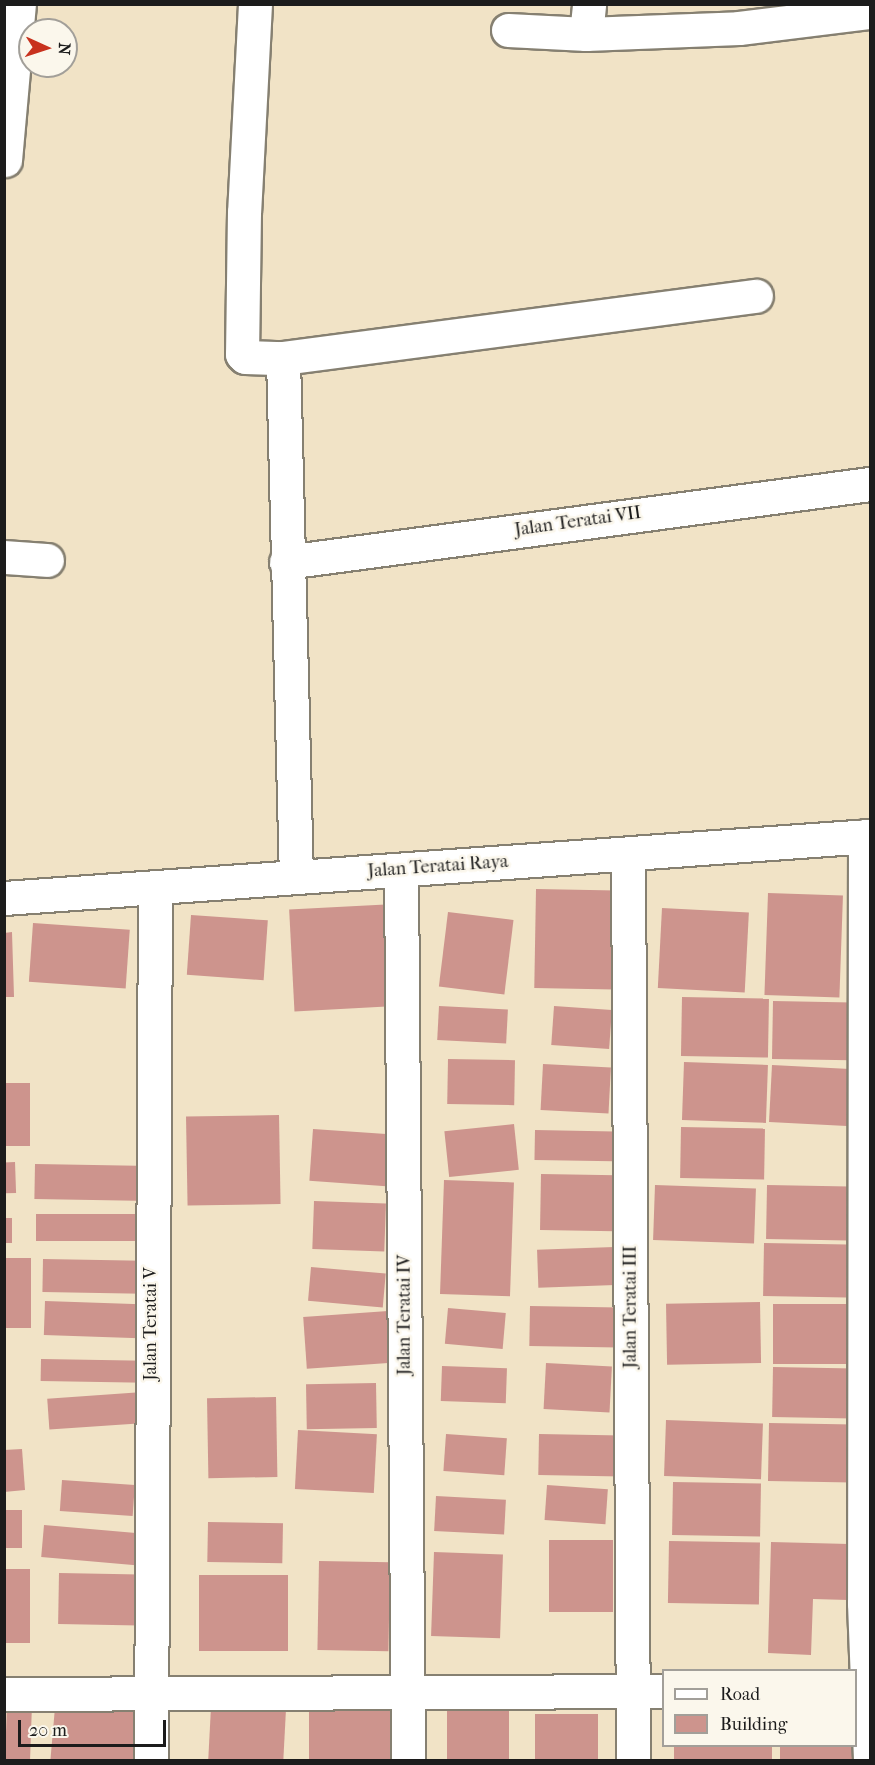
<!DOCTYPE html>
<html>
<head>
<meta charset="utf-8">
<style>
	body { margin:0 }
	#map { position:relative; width:875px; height:1765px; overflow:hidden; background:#f1e3c6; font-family:"IM FELL French Canon",serif }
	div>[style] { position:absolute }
	.building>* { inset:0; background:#cd948d; transform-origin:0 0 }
	.roads { filter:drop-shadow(2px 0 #868071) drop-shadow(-2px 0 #868071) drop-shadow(0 2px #868071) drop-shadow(0 -2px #868071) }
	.minor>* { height:33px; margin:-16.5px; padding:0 16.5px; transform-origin:16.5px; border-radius:16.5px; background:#fff }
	span { translate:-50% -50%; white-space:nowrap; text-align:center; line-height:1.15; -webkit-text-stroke:5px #fbf7ec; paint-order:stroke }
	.street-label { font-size:18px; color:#1c1c1c }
	.frame { position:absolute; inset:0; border:6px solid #1c1c1c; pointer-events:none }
	.legend { position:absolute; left:662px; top:1669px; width:195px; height:78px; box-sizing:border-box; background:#fbf7ec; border:2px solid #a29f99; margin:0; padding:8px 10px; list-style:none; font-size:18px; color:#1c1c1c }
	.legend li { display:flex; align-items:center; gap:12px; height:30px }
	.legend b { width:30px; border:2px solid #a29f99 }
	.north { position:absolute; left:18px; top:18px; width:60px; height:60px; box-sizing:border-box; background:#fbf7ec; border:2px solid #a29f99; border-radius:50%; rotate:93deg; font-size:16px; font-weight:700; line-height:24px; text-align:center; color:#1c1c1c }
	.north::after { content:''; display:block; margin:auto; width:21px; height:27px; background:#c8321e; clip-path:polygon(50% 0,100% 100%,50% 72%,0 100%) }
	.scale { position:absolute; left:18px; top:1720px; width:148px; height:27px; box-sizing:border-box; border:3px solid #1c1c1c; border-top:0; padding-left:8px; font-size:18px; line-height:21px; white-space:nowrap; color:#1c1c1c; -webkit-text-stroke:4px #fbf7ec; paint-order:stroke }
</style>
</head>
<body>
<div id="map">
	<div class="building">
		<div style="left:536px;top:889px;width:80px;height:99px;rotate:1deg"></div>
		<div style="left:768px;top:893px;width:75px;height:102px;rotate:2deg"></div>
		<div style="left:395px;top:904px;width:102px;height:106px;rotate:87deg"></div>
		<div style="left:662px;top:908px;width:87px;height:80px;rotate:3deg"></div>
		<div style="left:448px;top:912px;width:66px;height:75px;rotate:7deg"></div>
		<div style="left:191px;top:915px;width:77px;height:60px;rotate:4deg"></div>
		<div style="left:33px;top:923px;width:97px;height:59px;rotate:4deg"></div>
		<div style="clip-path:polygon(12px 932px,14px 997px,4px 997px,4px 933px)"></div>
		<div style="left:682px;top:997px;width:87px;height:59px;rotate:1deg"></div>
		<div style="left:773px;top:1001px;width:79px;height:58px;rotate:1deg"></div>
		<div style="left:439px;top:1006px;width:69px;height:34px;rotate:3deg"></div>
		<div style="left:554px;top:1006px;width:58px;height:39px;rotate:4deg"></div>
		<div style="left:448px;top:1059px;width:67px;height:45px;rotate:1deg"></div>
		<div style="left:684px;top:1062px;width:84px;height:58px;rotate:2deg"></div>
		<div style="left:543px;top:1064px;width:68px;height:46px;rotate:3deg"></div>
		<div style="left:772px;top:1065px;width:78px;height:57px;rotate:3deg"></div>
		<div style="left:4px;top:1083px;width:26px;height:63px"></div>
		<div style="left:279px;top:1115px;width:89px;height:93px;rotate:89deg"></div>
		<div style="left:514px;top:1124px;width:46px;height:70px;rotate:84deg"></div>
		<div style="left:681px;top:1127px;width:84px;height:51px;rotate:1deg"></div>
		<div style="left:313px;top:1129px;width:77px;height:52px;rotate:4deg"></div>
		<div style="left:535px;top:1130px;width:79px;height:30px;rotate:1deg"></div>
		<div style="left:15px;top:1162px;width:31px;height:11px;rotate:88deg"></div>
		<div style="left:35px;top:1164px;width:102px;height:35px;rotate:1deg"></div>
		<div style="left:541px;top:1174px;width:75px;height:56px;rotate:1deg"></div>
		<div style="left:444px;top:1180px;width:70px;height:114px;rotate:2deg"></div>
		<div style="left:655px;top:1185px;width:101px;height:55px;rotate:2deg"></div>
		<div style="left:767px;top:1185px;width:82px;height:54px;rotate:1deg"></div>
		<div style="left:314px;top:1201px;width:72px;height:48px;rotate:2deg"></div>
		<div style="left:135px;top:1214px;width:27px;height:99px;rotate:90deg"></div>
		<div style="left:4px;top:1218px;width:8px;height:25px"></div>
		<div style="left:764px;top:1243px;width:83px;height:53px;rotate:1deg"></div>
		<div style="left:614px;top:1247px;width:38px;height:77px;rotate:88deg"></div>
		<div style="left:4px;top:1258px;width:27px;height:70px"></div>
		<div style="left:43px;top:1259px;width:100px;height:33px;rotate:1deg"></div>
		<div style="left:311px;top:1267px;width:75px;height:34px;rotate:5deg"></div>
		<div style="left:45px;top:1301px;width:103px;height:34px;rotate:2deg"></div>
		<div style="left:760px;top:1302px;width:61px;height:94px;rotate:89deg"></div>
		<div style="left:773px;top:1304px;width:81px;height:60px"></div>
		<div style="left:530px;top:1306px;width:89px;height:40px;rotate:1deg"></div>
		<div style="left:448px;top:1308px;width:58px;height:36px;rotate:5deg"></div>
		<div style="left:388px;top:1311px;width:52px;height:85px;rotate:86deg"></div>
		<div style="left:41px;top:1359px;width:105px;height:22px;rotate:1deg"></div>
		<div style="left:546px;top:1363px;width:66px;height:46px;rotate:3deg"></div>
		<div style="left:442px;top:1366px;width:65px;height:35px;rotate:2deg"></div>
		<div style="left:773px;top:1367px;width:81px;height:50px;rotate:1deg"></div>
		<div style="left:376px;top:1383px;width:45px;height:70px;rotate:89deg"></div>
		<div style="left:143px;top:1392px;width:31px;height:96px;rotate:86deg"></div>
		<div style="left:276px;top:1397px;width:80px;height:69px;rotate:89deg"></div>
		<div style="left:666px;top:1420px;width:97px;height:56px;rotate:2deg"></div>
		<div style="left:769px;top:1423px;width:84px;height:58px;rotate:1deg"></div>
		<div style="left:298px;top:1430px;width:79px;height:59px;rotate:3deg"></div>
		<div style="left:446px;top:1434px;width:61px;height:37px;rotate:4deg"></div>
		<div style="left:539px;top:1434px;width:83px;height:41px;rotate:1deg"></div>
		<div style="clip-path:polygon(22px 1449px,25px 1490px,4px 1492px,4px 1450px)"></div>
		<div style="left:62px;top:1480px;width:73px;height:31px;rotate:4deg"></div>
		<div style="left:673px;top:1482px;width:88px;height:53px;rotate:1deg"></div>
		<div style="left:547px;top:1485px;width:61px;height:35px;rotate:4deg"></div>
		<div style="left:436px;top:1496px;width:70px;height:35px;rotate:3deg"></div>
		<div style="left:22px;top:1510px;width:38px;height:18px;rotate:90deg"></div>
		<div style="left:208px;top:1522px;width:75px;height:40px;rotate:1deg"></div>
		<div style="left:44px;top:1525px;width:95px;height:32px;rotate:5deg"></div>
		<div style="left:549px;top:1540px;width:64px;height:72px"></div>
		<div style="left:669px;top:1541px;width:91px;height:62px;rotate:1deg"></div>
		<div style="clip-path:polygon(771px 1542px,849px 1544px,848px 1600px,813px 1599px,811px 1655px,768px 1653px)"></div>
		<div style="left:434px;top:1552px;width:69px;height:84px;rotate:2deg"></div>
		<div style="left:319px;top:1561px;width:71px;height:89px;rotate:1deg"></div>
		<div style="left:4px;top:1569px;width:26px;height:74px"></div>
		<div style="left:59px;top:1573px;width:81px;height:51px;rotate:1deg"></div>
		<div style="left:199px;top:1575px;width:89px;height:76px"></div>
		<div style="left:56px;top:1696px;width:86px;height:64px;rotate:5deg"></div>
		<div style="left:309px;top:1703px;width:86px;height:57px"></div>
		<div style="left:7px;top:1704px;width:25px;height:56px;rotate:2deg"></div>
		<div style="left:211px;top:1707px;width:75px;height:53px;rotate:3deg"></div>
		<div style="left:447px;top:1709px;width:62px;height:51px"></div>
		<div style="left:535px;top:1714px;width:63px;height:46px"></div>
		<div style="left:674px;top:1746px;width:98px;height:14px"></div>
		<div style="left:780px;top:1746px;width:76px;height:14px"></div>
	</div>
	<div class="roads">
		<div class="minor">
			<div style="left:255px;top:4px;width:208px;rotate:93deg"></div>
			<div style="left:244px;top:212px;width:142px;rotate:90.8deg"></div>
			<div style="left:242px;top:354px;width:4px;rotate:45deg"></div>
			<div style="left:245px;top:357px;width:38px;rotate:2deg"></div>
			<div style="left:283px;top:358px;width:477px;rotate:-7.5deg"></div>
			<div style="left:508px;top:30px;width:78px;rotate:2.9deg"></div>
			<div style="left:586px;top:34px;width:153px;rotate:-2.2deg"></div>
			<div style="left:739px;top:28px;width:132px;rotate:-7deg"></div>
			<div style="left:586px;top:34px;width:30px;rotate:-84deg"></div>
			<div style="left:5px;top:160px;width:157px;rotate:-84.9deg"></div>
			<div style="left:283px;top:358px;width:519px;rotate:88.57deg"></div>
			<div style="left:4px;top:557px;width:43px;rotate:4deg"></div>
			<div style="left:286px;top:562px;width:589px;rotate:-7.61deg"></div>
			<div style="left:865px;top:836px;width:767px;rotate:90.07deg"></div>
			<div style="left:864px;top:1603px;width:157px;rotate:87.8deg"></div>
			<div style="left:628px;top:854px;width:906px;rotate:89.68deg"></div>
			<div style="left:401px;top:870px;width:890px;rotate:89.55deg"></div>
			<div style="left:4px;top:898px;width:868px;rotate:-4.1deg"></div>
			<div style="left:4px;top:1694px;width:660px;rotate:-0.26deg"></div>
			<div style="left:151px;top:1760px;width:873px;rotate:-89.74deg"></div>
		</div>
	</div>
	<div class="street-label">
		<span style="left:578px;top:522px;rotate:-8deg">Jalan Teratai VII</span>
		<span style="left:438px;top:867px;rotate:-4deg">Jalan Teratai Raya</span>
		<span style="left:631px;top:1307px;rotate:-90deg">Jalan Teratai III</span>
		<span style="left:405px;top:1315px;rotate:-90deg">Jalan Teratai IV</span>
		<span style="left:151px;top:1324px;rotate:-90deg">Jalan Teratai V</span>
	</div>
	<div class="frame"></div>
	<ul class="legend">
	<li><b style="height:8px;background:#fff"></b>Road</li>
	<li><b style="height:16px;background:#cd948d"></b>Building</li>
	</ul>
	<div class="north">N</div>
	<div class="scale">20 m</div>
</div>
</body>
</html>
